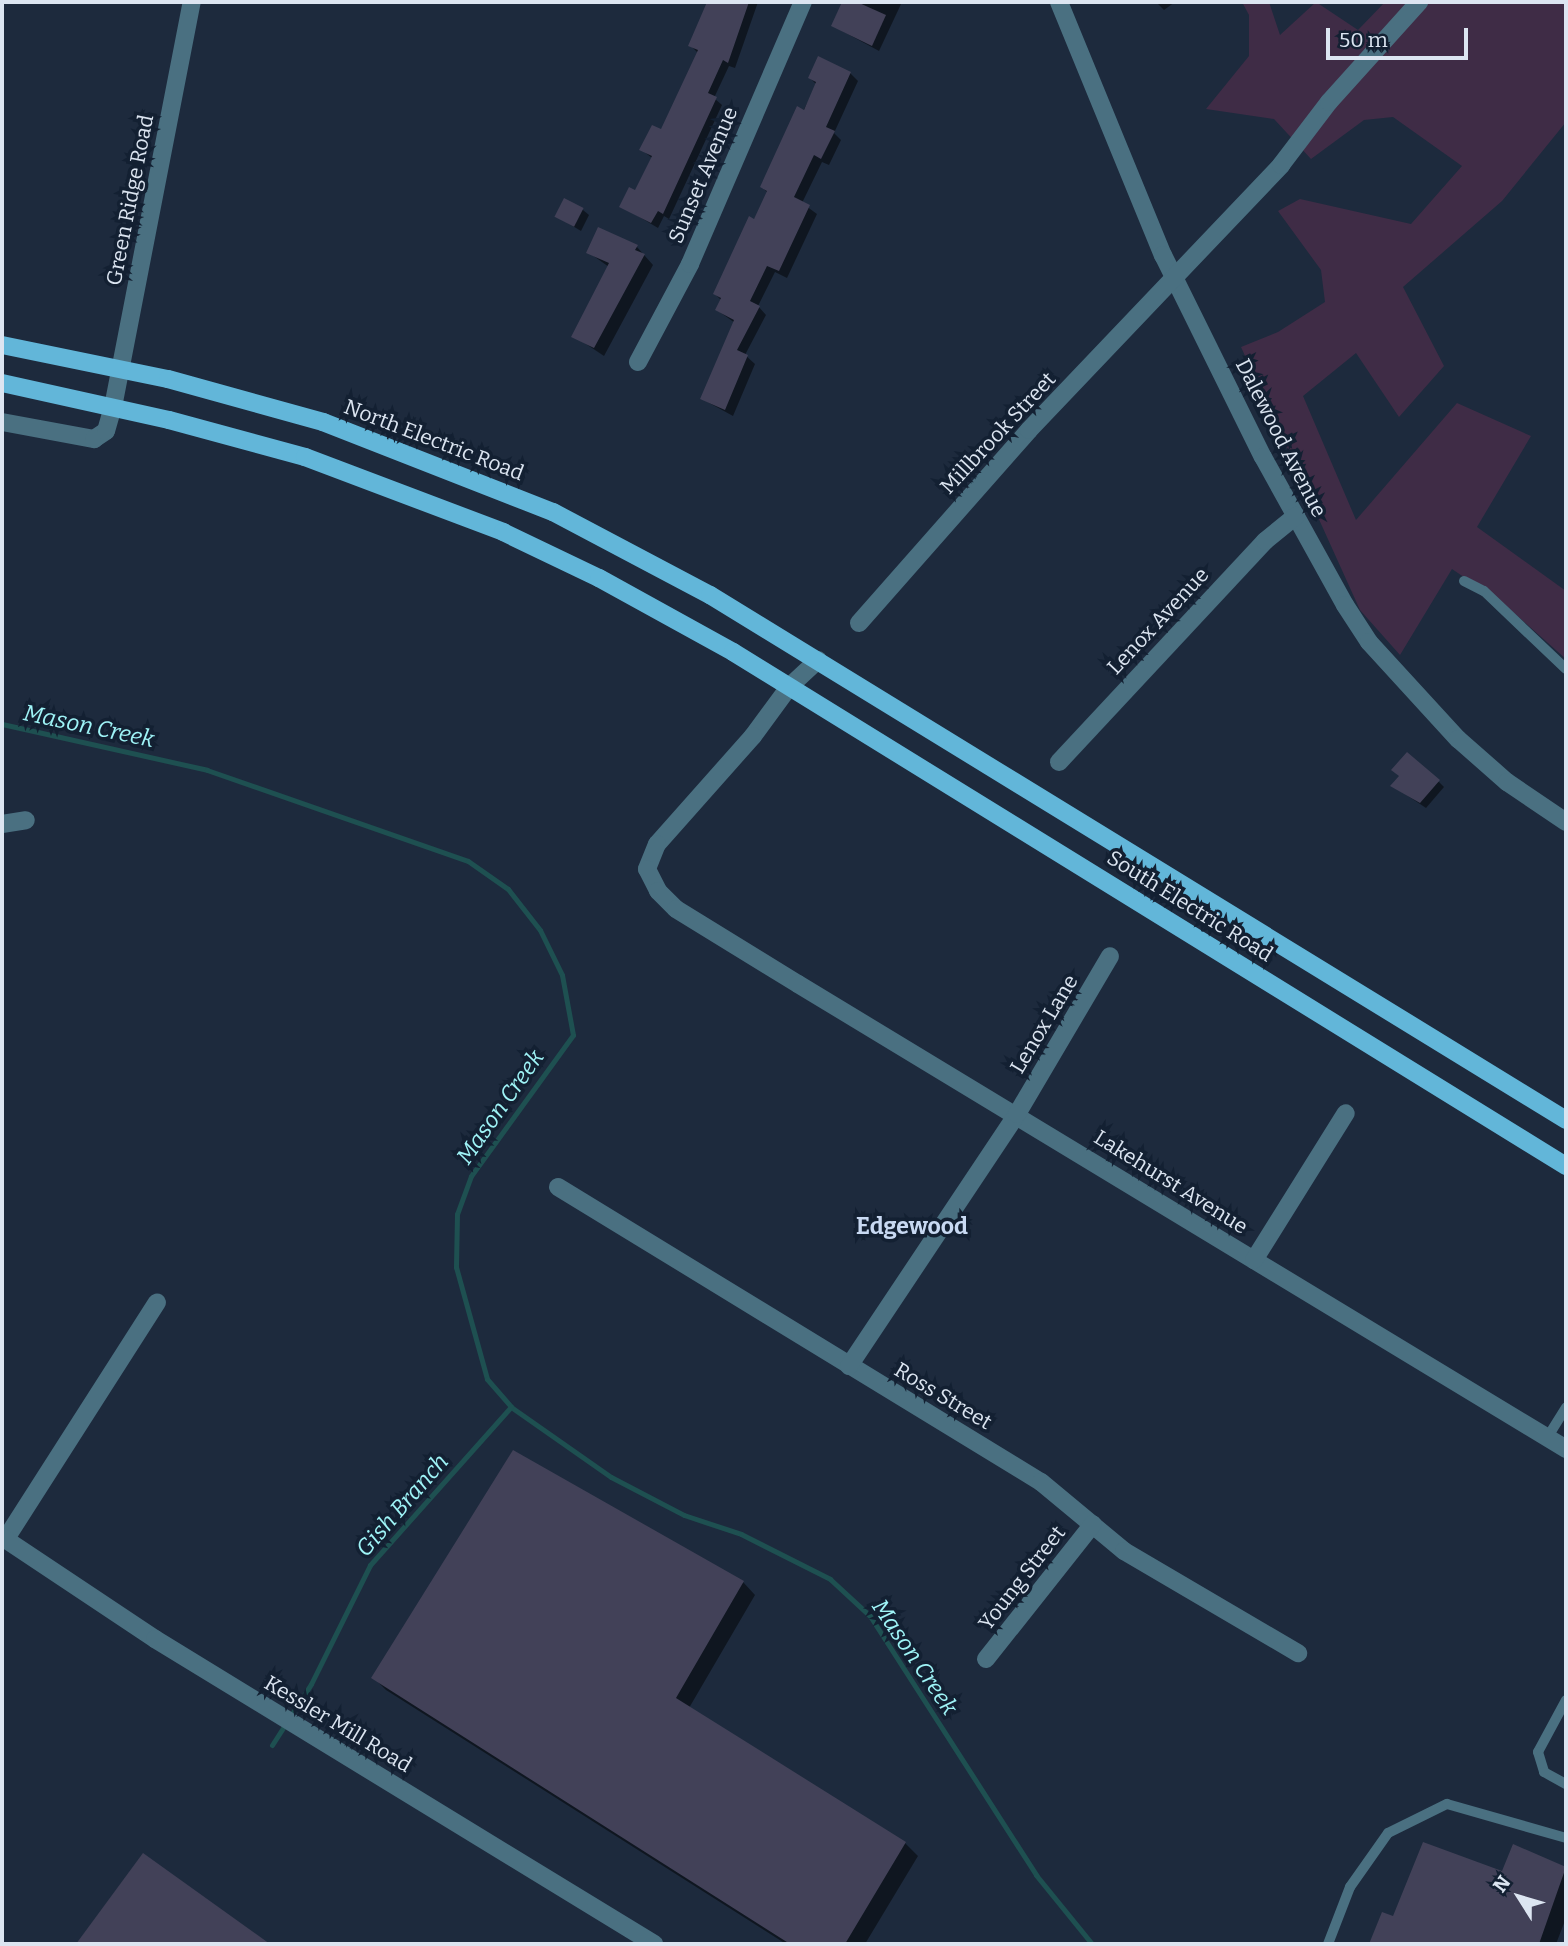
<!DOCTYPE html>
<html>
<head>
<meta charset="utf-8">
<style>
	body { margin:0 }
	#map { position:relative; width:1568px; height:1946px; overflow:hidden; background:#1d2a3d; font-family:Bitter,serif }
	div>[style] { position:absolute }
	.green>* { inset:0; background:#3f2c46 }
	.shadow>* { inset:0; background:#0007 }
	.stream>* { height:5px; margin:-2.5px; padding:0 2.5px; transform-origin:2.5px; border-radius:2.5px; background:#1e5051 }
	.building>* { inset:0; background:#424158; transform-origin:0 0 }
	.service>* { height:10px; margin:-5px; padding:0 5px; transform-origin:5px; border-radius:5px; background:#4a7081 }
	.minor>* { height:18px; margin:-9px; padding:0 9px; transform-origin:9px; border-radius:9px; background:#4a7081 }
	.tertiary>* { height:18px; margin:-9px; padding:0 9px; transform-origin:9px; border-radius:9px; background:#4a7081 }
	.primary>* { height:18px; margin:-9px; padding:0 9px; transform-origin:9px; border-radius:9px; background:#62b6d9 }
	span { translate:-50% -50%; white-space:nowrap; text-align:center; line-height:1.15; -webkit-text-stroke:7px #132032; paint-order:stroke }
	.street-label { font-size:21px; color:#dce5f1 }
	.water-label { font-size:23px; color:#9ff4f7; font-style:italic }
	.neighbourhood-label { font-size:23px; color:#c8d9f2; font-weight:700 }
	.frame { position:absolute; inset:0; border:4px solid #dce5f1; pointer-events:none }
	.north { position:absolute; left:1484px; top:1862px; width:70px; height:70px; -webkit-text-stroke:5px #132032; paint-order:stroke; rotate:307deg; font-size:19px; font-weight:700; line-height:28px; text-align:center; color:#dce5f1 }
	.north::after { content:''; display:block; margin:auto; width:24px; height:32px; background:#dce5f1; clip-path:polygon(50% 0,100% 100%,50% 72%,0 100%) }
	.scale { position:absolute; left:1326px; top:28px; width:142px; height:32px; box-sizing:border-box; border:4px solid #dce5f1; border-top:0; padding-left:9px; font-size:21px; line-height:24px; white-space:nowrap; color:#dce5f1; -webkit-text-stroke:5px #132032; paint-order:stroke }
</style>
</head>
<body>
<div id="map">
	<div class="green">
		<div style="clip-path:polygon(1242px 2px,1269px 2px,1280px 35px,1316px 2px,1358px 30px,1385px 2px,1566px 2px,1566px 122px,1502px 201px,1403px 287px,1444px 366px,1399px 417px,1356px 353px,1303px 396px,1356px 520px,1457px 403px,1531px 436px,1477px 527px,1566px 591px,1566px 659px,1505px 605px,1452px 569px,1400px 655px,1360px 610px,1241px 347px,1278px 332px,1325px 302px,1321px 270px,1278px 211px,1300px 199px,1411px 224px,1462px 166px,1393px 117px,1364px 120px,1311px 159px,1274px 119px,1206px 109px,1249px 56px,1249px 15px)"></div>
	</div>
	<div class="shadow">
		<div style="clip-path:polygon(723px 2px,758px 2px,735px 68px,729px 66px,714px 98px,722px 105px,669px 219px,664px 216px,658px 228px,621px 206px,635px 192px,652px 158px,642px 150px,662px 132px,698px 53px,690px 45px,712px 27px)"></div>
		<div style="clip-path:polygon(847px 2px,902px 2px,879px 51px,833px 26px)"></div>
		<div style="clip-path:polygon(1156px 2px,1175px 2px,1164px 10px)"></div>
		<div style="clip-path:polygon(850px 73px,858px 81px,834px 133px,841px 140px,829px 165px,822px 162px,802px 203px,817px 214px,787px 278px,775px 272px,758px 306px,766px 315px,745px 355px,755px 364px,733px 416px,702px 399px,735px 323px,717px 310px,722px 301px,715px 294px,768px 193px,762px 187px,817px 85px,810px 78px)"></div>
		<div style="clip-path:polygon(583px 210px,589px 215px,581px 231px,556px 216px)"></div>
		<div style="clip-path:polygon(637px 247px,653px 265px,604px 356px,574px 336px,609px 267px,588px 252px)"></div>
		<div style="clip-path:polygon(1439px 782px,1444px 787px,1426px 808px,1393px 786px)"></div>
		<div style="clip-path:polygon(743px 1582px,755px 1595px,689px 1708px,905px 1843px,918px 1856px,865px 1944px,786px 1944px,386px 1690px,374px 1678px)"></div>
		<div style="clip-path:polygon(1514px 1847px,1566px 1868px,1566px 1918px,1556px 1944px,1371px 1944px,1383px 1914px,1394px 1919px,1503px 1873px)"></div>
		<div style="clip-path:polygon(143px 1855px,267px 1944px,79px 1944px)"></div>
	</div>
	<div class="stream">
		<div style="left:2px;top:724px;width:210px;rotate:12.6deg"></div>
		<div style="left:207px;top:770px;width:276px;rotate:19.2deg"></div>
		<div style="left:468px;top:861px;width:49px;rotate:35deg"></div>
		<div style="left:508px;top:889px;width:52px;rotate:52deg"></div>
		<div style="left:540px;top:930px;width:50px;rotate:63.9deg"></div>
		<div style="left:562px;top:975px;width:61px;rotate:79.6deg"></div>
		<div style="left:573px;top:1035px;width:174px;rotate:125.9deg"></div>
		<div style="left:471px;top:1176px;width:40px;rotate:110.2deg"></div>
		<div style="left:457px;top:1214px;width:53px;rotate:91.1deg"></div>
		<div style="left:456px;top:1267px;width:116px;rotate:74.5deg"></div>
		<div style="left:487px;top:1379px;width:37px;rotate:49deg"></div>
		<div style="left:511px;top:1407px;width:122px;rotate:35deg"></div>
		<div style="left:611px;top:1477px;width:82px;rotate:27.5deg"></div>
		<div style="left:684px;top:1515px;width:60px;rotate:18.4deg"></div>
		<div style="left:741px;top:1534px;width:100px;rotate:26.8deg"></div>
		<div style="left:830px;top:1579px;width:54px;rotate:42.8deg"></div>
		<div style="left:870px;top:1616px;width:308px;rotate:57.3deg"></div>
		<div style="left:1036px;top:1875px;width:89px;rotate:50.9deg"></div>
		<div style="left:272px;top:1745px;width:72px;rotate:-57.4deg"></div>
		<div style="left:311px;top:1684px;width:133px;rotate:-63.6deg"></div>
		<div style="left:370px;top:1565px;width:212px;rotate:-48.3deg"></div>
	</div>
	<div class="building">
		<div style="clip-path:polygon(707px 2px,749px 2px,728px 63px,723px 60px,708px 93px,717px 97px,663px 214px,658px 211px,651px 223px,619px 207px,629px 187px,635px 190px,652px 156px,639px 150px,652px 125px,661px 129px,698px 50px,688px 46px)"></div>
		<div style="clip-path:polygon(842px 2px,857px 2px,886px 15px,872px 46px,831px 26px)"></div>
		<div style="clip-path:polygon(818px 56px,851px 72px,826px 127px,835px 131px,821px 159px,814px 155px,794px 197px,810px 205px,779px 271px,767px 266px,750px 301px,760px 306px,737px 350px,748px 355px,725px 410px,700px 399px,734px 320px,715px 310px,721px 298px,713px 294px,749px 216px,754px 219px,767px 191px,760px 187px,797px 106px,804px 110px,816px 82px,808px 78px)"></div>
		<div style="left:564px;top:198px;width:22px;height:21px;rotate:27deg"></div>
		<div style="clip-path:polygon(598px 227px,638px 245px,635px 250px,645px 254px,594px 348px,571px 337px,609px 263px,586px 253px)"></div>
		<div style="clip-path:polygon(1407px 752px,1440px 780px,1420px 803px,1390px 786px,1399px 776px,1391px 770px)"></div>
		<div style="clip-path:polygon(513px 1450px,744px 1581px,676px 1698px,906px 1842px,845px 1944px,790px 1944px,371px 1678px)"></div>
		<div style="clip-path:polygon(1423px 1842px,1502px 1871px,1513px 1844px,1566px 1867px,1539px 1944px,1369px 1944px,1382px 1912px,1393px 1916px)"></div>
		<div style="clip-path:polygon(143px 1853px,270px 1944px,76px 1944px)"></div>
	</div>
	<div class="service">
		<div style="left:1464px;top:581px;width:22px;rotate:27deg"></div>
		<div style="left:1484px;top:591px;width:113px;rotate:43.6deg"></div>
		<div style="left:1547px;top:1438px;width:36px;rotate:-58deg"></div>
		<div style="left:1566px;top:1700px;width:59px;rotate:118.3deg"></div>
		<div style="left:1538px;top:1752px;width:21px;rotate:73deg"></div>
		<div style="left:1544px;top:1772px;width:25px;rotate:29deg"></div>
		<div style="left:1328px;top:1944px;width:61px;rotate:-68.9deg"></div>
		<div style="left:1350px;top:1887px;width:66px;rotate:-54.9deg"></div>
		<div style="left:1388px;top:1833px;width:66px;rotate:-26.2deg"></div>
		<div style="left:1447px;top:1804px;width:124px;rotate:15.9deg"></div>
	</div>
	<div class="minor">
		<div style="left:1059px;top:2px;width:274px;rotate:67.7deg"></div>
		<div style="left:1163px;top:255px;width:225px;rotate:63.7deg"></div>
		<div style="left:1263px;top:457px;width:169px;rotate:61deg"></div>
		<div style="left:1345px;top:605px;width:44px;rotate:57deg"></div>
		<div style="left:1369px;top:642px;width:132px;rotate:47.5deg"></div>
		<div style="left:1458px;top:739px;width:65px;rotate:41.3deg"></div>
		<div style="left:1507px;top:782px;width:71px;rotate:34.1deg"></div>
		<div style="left:638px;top:362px;width:111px;rotate:-62deg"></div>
		<div style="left:690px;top:264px;width:285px;rotate:-66.7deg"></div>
		<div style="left:2px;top:422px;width:94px;rotate:10.5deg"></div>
		<div style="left:94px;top:439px;width:14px;rotate:-34deg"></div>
		<div style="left:106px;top:431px;width:25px;rotate:-74deg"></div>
		<div style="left:859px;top:623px;width:257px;rotate:-48.6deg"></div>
		<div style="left:1029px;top:430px;width:366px;rotate:-46.4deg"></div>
		<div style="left:1281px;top:165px;width:79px;rotate:-52.7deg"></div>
		<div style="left:1329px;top:102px;width:135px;rotate:-48deg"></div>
		<div style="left:818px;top:660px;width:40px;rotate:137deg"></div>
		<div style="left:789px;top:687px;width:61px;rotate:126.3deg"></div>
		<div style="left:753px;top:736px;width:144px;rotate:131.6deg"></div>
		<div style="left:657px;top:844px;width:27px;rotate:112deg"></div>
		<div style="left:647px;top:869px;width:25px;rotate:63deg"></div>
		<div style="left:658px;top:891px;width:25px;rotate:45deg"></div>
		<div style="left:676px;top:909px;width:143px;rotate:31.6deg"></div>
		<div style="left:798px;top:984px;width:898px;rotate:31.19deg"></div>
		<div style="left:1059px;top:762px;width:302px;rotate:-47deg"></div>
		<div style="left:1265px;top:541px;width:40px;rotate:-39deg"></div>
		<div style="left:2px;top:824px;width:24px;rotate:-9deg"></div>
		<div style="left:558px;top:1187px;width:566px;rotate:31.42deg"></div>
		<div style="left:1041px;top:1482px;width:108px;rotate:39.7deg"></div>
		<div style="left:1124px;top:1551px;width:202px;rotate:30.4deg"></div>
		<div style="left:1254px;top:1260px;width:173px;rotate:-58deg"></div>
		<div style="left:849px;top:1366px;width:303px;rotate:-56.3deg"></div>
		<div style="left:1017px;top:1114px;width:183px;rotate:-59.5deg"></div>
		<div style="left:5px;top:1540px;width:282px;rotate:-57.4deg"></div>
		<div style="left:986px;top:1659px;width:172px;rotate:-51.6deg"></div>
	</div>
	<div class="tertiary">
		<div style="left:113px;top:407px;width:413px;rotate:-79deg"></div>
		<div style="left:2px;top:1537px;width:184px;rotate:33.7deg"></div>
		<div style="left:155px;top:1639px;width:585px;rotate:31.43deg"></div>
	</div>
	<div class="primary">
		<div style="left:2px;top:345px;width:169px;rotate:11.6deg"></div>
		<div style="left:168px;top:379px;width:161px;rotate:15.5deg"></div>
		<div style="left:323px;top:422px;width:247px;rotate:21.4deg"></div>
		<div style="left:553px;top:512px;width:178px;rotate:27.9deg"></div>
		<div style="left:710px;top:595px;width:1004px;rotate:31.52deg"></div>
		<div style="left:2px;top:383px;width:171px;rotate:12.5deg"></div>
		<div style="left:169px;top:420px;width:141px;rotate:15.2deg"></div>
		<div style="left:305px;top:457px;width:212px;rotate:20.7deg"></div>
		<div style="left:503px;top:532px;width:106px;rotate:25.6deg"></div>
		<div style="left:599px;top:578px;width:153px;rotate:28.9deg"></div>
		<div style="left:733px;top:652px;width:979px;rotate:31.68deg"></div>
	</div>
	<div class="street-label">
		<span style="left:703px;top:175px;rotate:-67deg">Sunset Avenue</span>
		<span style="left:130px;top:200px;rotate:-79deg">Green Ridge Road</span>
		<span style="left:998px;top:433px;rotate:-47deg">Millbrook Street</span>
		<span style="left:1281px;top:438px;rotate:63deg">Dalewood Avenue</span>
		<span style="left:434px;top:440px;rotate:21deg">North Electric Road</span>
		<span style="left:1158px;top:621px;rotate:-47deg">Lenox Avenue</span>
		<span style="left:1190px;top:906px;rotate:32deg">South Electric Road</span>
		<span style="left:1044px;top:1024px;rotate:-59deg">Lenox Lane</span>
		<span style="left:1171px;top:1182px;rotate:32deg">Lakehurst Avenue</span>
		<span style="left:943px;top:1396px;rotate:31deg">Ross Street</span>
		<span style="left:1022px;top:1578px;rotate:-52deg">Young Street</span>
		<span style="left:338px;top:1724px;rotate:31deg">Kessler Mill Road</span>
	</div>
	<div class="water-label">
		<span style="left:89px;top:726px;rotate:12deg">Mason Creek</span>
		<span style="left:500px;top:1107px;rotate:-55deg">Mason Creek</span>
		<span style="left:402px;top:1505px;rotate:-49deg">Gish Branch</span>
		<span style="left:915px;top:1657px;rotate:56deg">Mason Creek</span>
	</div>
	<div class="neighbourhood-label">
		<span style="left:912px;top:1226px">Edgewood</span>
	</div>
	<div class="frame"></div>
	<div class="north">N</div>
	<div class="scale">50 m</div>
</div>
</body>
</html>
